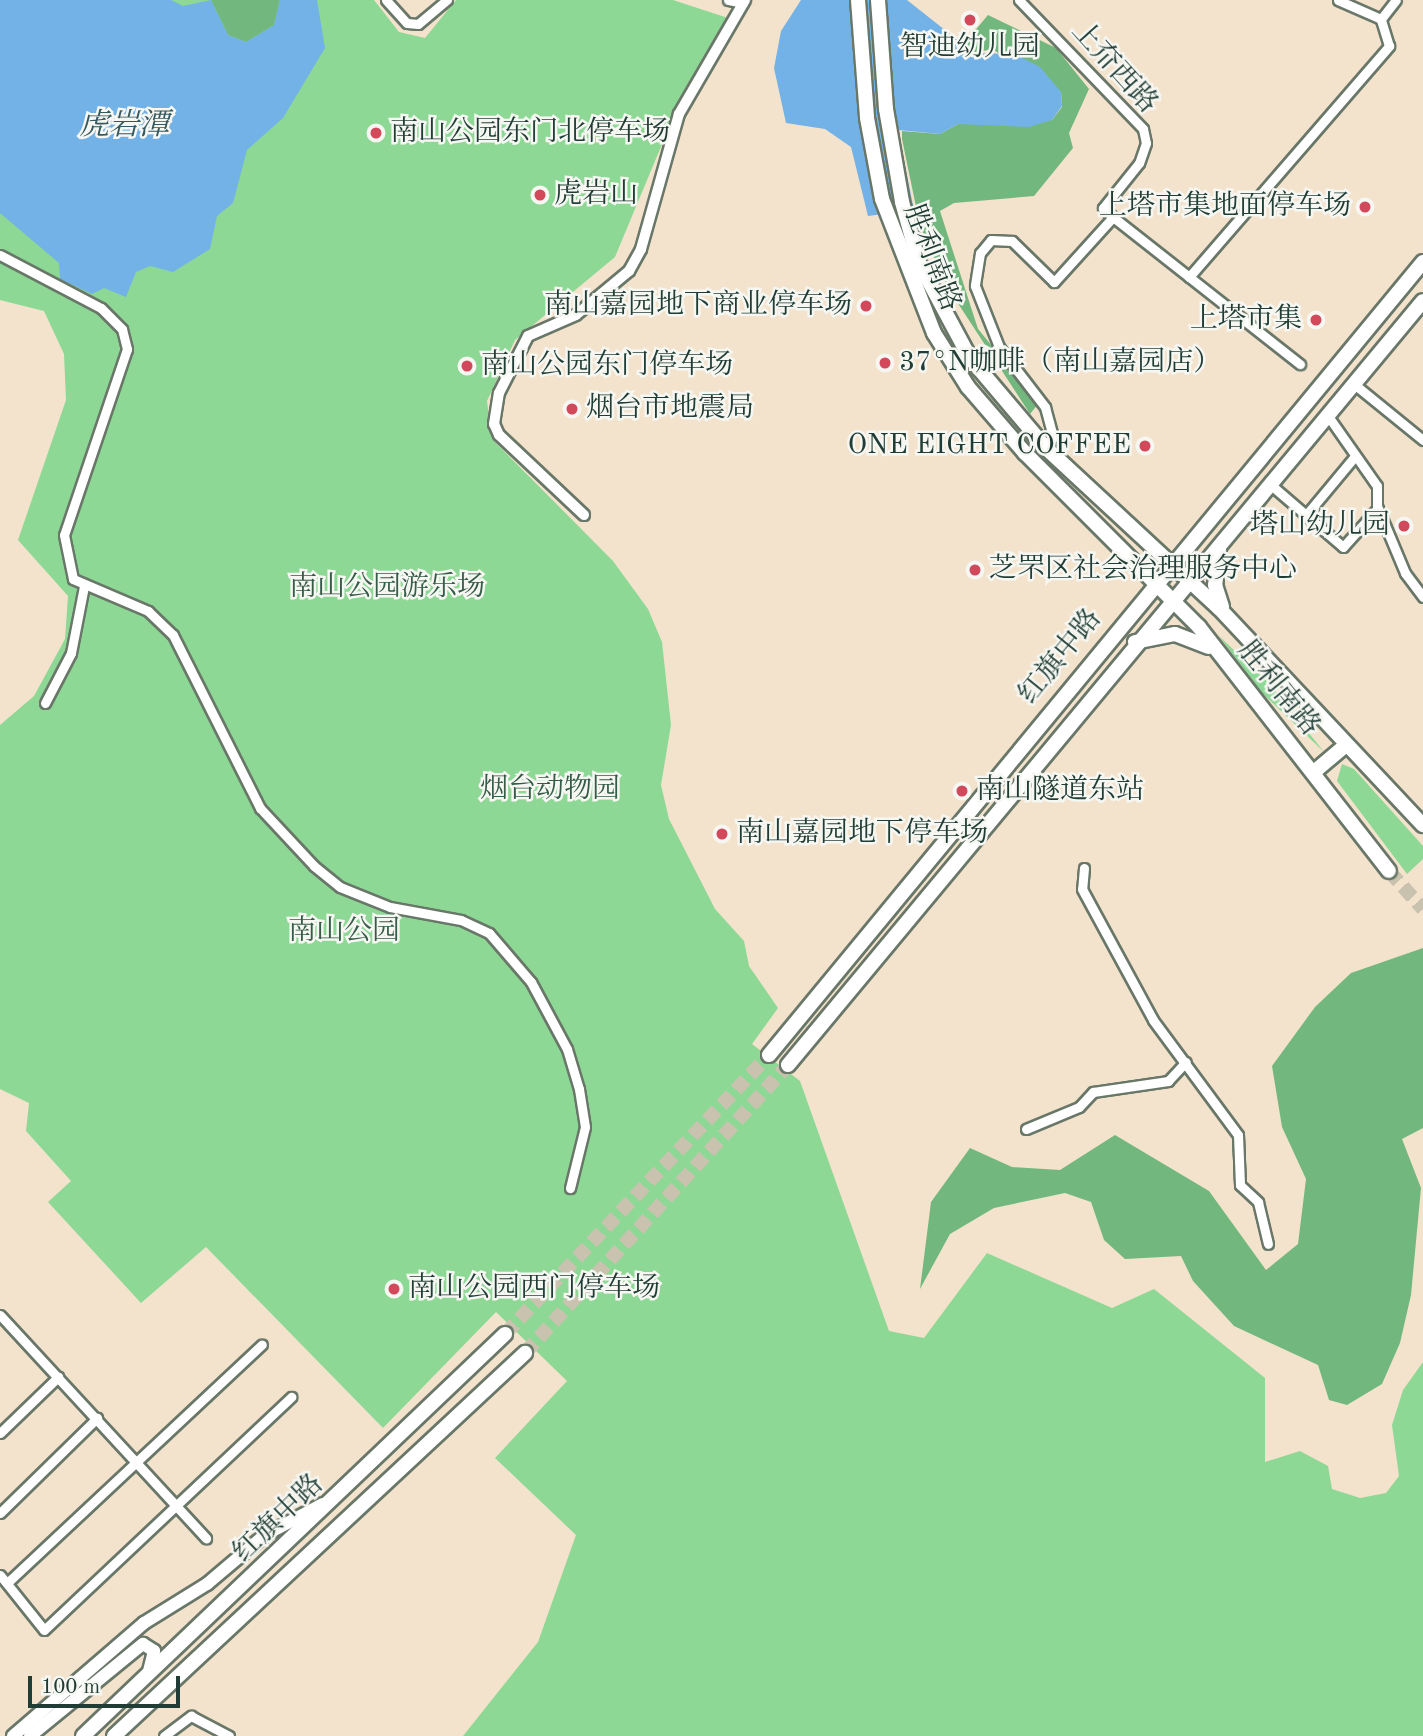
<!DOCTYPE html>
<html>
<head>
<meta charset="utf-8">
<style>
	body { margin:0 }
	#map { position:relative; width:1423px; height:1736px; overflow:hidden; background:#f3e3cc; font-family:"Old Standard TT","Noto Serif SC",serif }
	div>[style] { position:absolute }
	.green>* { inset:0; background:#8dd895 }
	.forest>* { inset:0; background:#72b87e }
	.water>* { inset:0; background:#72b2e6 }
	.primary-tunnel>* { height:14px; margin-top:-7px; transform-origin:0; background:repeating-linear-gradient(90deg,#c9c2ae 0 14px,transparent 0 21px) }
	.roads { filter:drop-shadow(2px 0 #697769) drop-shadow(-2px 0 #697769) drop-shadow(0 2px #697769) drop-shadow(0 -2px #697769) }
	.minor>* { height:9px; margin:-4.5px; padding:0 4.5px; transform-origin:4.5px; border-radius:4.5px; background:#fff }
	.tertiary>* { height:10px; margin:-5px; padding:0 5px; transform-origin:5px; border-radius:5px; background:#fff }
	.secondary>* { height:12px; margin:-6px; padding:0 6px; transform-origin:6px; border-radius:6px; background:#fff }
	.primary>* { height:14px; margin:-7px; padding:0 7px; transform-origin:7px; border-radius:7px; background:#fff }
	.dots>* { width:19px; height:19px; translate:-50% -50%; box-sizing:border-box; border:4px solid #f6f6f2; border-radius:50% }
	span { translate:-50% -50%; white-space:nowrap; text-align:center; line-height:1.15; -webkit-text-stroke:5px #f6f6f2; paint-order:stroke }
	.poi-label { font-size:28px; color:#1f3d34 }
	.left { translate:0 -50%; text-align:left }
	.right { translate:-100% -50%; text-align:right }
	.street-label { font-size:28px; color:#1f3d34 }
	.park-label { font-size:28px; color:#355c47 }
	.water-label { font-size:30px; color:#345a60; font-style:italic }
	.scale { position:absolute; left:28px; top:1676px; width:152px; height:32px; box-sizing:border-box; border:4px solid #1f3d34; border-top:0; padding-left:9px; font-size:21px; line-height:24px; white-space:nowrap; color:#1f3d34; -webkit-text-stroke:5px #f6f6f2; paint-order:stroke }
</style>
</head>
<body>
<div id="map">
	<div class="green">
		<div style="clip-path:polygon(0 0,374px 0,399px 32px,425px 38px,456px 0,673px 0,728px 18px,680px 101px,615px 257px,515px 340px,487px 401px,492px 439px,613px 561px,648px 609px,662px 642px,671px 725px,661px 785px,669px 819px,715px 909px,744px 941px,749px 966px,778px 1008px,752px 1044px,800px 1081px,889px 1331px,924px 1338px,987px 1253px,1112px 1308px,1154px 1289px,1265px 1378px,1265px 1462px,1300px 1451px,1328px 1466px,1332px 1489px,1360px 1498px,1386px 1493px,1399px 1476px,1392px 1425px,1403px 1390px,1423px 1362px,1423px 1736px,463px 1736px,538px 1642px,576px 1535px,495px 1458px,567px 1381px,496px 1312px,383px 1428px,206px 1247px,141px 1303px,48px 1202px,71px 1181px,26px 1131px,29px 1103px,0 1089px,0 725px,34px 696px,65px 639px,68px 596px,18px 540px,66px 400px,64px 354px,44px 311px,0 300px)"></div>
		<div style="clip-path:polygon(1219px 636px,1269px 683px,1324px 752px,1261px 692px)"></div>
		<div style="clip-path:polygon(1342px 764px,1354px 769px,1423px 846px,1423px 859px,1407px 874px,1337px 781px)"></div>
	</div>
	<div class="forest">
		<div style="clip-path:polygon(211px 0,280px 0,274px 25px,246px 42px,228px 35px)"></div>
		<div style="clip-path:polygon(988px 15px,1056px 48px,1089px 89px,1069px 133px,1073px 148px,1034px 196px,954px 203px,940px 211px,978px 329px,1039px 403px,1030px 414px,948px 288px,920px 226px,902px 139px,902px 131px,940px 134px,958px 124px,1052px 120px,1062px 107px,1061px 92px,992px 49px,974px 53px,962px 46px)"></div>
		<div style="clip-path:polygon(1423px 948px,1423px 1128px,1402px 1139px,1421px 1188px,1411px 1295px,1400px 1343px,1382px 1384px,1347px 1405px,1329px 1400px,1318px 1365px,1234px 1326px,1193px 1281px,1181px 1256px,1125px 1259px,1104px 1240px,1091px 1202px,1065px 1193px,994px 1208px,950px 1234px,920px 1289px,931px 1202px,970px 1148px,1012px 1167px,1060px 1170px,1115px 1135px,1209px 1191px,1266px 1270px,1298px 1244px,1306px 1179px,1282px 1127px,1272px 1066px,1315px 1007px,1351px 973px)"></div>
	</div>
	<div class="water">
		<div style="clip-path:polygon(0 0,171px 0,183px 6px,211px 0,228px 35px,246px 42px,274px 25px,280px 0,317px 0,325px 48px,283px 118px,247px 150px,233px 203px,217px 216px,210px 249px,173px 272px,150px 266px,136px 272px,126px 297px,104px 288px,92px 294px,60px 279px,59px 263px,0 213px)"></div>
		<div style="clip-path:polygon(801px 0,907px 0,974px 53px,1015px 54px,1040px 67px,1061px 92px,1062px 106px,1052px 120px,1029px 127px,958px 124px,940px 134px,898px 130px,914px 210px,868px 216px,851px 147px,825px 129px,786px 123px,774px 68px,781px 31px)"></div>
	</div>
	<div class="primary-tunnel">
		<div style="left:1389px;top:871px;width:51px;rotate:48.2deg"></div>
		<div style="left:505px;top:1334px;width:384px;rotate:-46.6deg"></div>
		<div style="left:525px;top:1353px;width:390px;rotate:-47.6deg"></div>
	</div>
	<div class="roads">
		<div class="minor">
			<div style="left:386px;top:0;width:31px;rotate:48deg"></div>
			<div style="left:407px;top:23px;width:11px;rotate:5deg"></div>
			<div style="left:418px;top:24px;width:38px;rotate:-40deg"></div>
			<div style="left:728px;top:0;width:15px;rotate:11deg"></div>
			<div style="left:1019px;top:0;width:179px;rotate:46.1deg"></div>
			<div style="left:1143px;top:129px;width:14px;rotate:78deg"></div>
			<div style="left:1146px;top:143px;width:21px;rotate:109deg"></div>
			<div style="left:1139px;top:163px;width:58px;rotate:128.7deg"></div>
			<div style="left:1103px;top:208px;width:13px;rotate:42deg"></div>
			<div style="left:1113px;top:217px;width:88px;rotate:132.2deg"></div>
			<div style="left:1054px;top:282px;width:59px;rotate:-135.7deg"></div>
			<div style="left:1012px;top:241px;width:21px;rotate:-177deg"></div>
			<div style="left:991px;top:240px;width:17px;rotate:130deg"></div>
			<div style="left:980px;top:253px;width:33px;rotate:99deg"></div>
			<div style="left:975px;top:286px;width:66px;rotate:68.5deg"></div>
			<div style="left:999px;top:347px;width:76px;rotate:52.5deg"></div>
			<div style="left:1045px;top:407px;width:31px;rotate:75deg"></div>
			<div style="left:1053px;top:437px;width:13px;rotate:122deg"></div>
			<div style="left:1381px;top:19px;width:24px;rotate:-52deg"></div>
			<div style="left:1113px;top:217px;width:238px;rotate:38.2deg"></div>
			<div style="left:0;top:255px;width:114px;rotate:27.7deg"></div>
			<div style="left:101px;top:308px;width:30px;rotate:45deg"></div>
			<div style="left:122px;top:329px;width:21px;rotate:76deg"></div>
			<div style="left:127px;top:349px;width:196px;rotate:108.7deg"></div>
			<div style="left:64px;top:535px;width:45px;rotate:78.4deg"></div>
			<div style="left:73px;top:579px;width:82px;rotate:23.1deg"></div>
			<div style="left:148px;top:611px;width:35px;rotate:44deg"></div>
			<div style="left:173px;top:635px;width:194px;rotate:63.3deg"></div>
			<div style="left:260px;top:808px;width:79px;rotate:47deg"></div>
			<div style="left:314px;top:866px;width:33px;rotate:39deg"></div>
			<div style="left:340px;top:887px;width:54px;rotate:21.8deg"></div>
			<div style="left:390px;top:907px;width:72px;rotate:10.4deg"></div>
			<div style="left:461px;top:920px;width:31px;rotate:25deg"></div>
			<div style="left:489px;top:933px;width:65px;rotate:49.4deg"></div>
			<div style="left:531px;top:982px;width:76px;rotate:61.8deg"></div>
			<div style="left:567px;top:1049px;width:42px;rotate:73.3deg"></div>
			<div style="left:579px;top:1089px;width:38px;rotate:81deg"></div>
			<div style="left:585px;top:1127px;width:63px;rotate:103.8deg"></div>
			<div style="left:1189px;top:277px;width:306px;rotate:-49.1deg"></div>
			<div style="left:1389px;top:46px;width:28px;rotate:-107deg"></div>
			<div style="left:1381px;top:19px;width:47px;rotate:-156.2deg"></div>
			<div style="left:1354px;top:384px;width:89px;rotate:39.1deg"></div>
			<div style="left:1328px;top:416px;width:85px;rotate:55deg"></div>
			<div style="left:1377px;top:486px;width:20px;rotate:90deg"></div>
			<div style="left:1377px;top:506px;width:73px;rotate:67.3deg"></div>
			<div style="left:1405px;top:573px;width:30px;rotate:53deg"></div>
			<div style="left:1271px;top:485px;width:95px;rotate:40.7deg"></div>
			<div style="left:1343px;top:547px;width:52px;rotate:-48.1deg"></div>
			<div style="left:1306px;top:515px;width:77px;rotate:-50.3deg"></div>
			<div style="left:45px;top:703px;width:56px;rotate:-62.5deg"></div>
			<div style="left:71px;top:653px;width:68px;rotate:-79deg"></div>
			<div style="left:1084px;top:868px;width:21px;rotate:95deg"></div>
			<div style="left:1082px;top:889px;width:149px;rotate:61.5deg"></div>
			<div style="left:1153px;top:1020px;width:143px;rotate:53.5deg"></div>
			<div style="left:1238px;top:1135px;width:50px;rotate:87.7deg"></div>
			<div style="left:1240px;top:1185px;width:25px;rotate:43deg"></div>
			<div style="left:1258px;top:1202px;width:43px;rotate:76.6deg"></div>
			<div style="left:1026px;top:1129px;width:57px;rotate:-22.5deg"></div>
			<div style="left:1079px;top:1107px;width:21px;rotate:-47deg"></div>
			<div style="left:1093px;top:1092px;width:76px;rotate:-8.3deg"></div>
			<div style="left:1168px;top:1081px;width:26px;rotate:-47deg"></div>
			<div style="left:0;top:1315px;width:304px;rotate:47.3deg"></div>
			<div style="left:0;top:1433px;width:81px;rotate:-44deg"></div>
			<div style="left:0;top:1513px;width:136px;rotate:-44.4deg"></div>
			<div style="left:0;top:1575px;width:70px;rotate:51.3deg"></div>
			<div style="left:44px;top:1630px;width:340px;rotate:-43.3deg"></div>
			<div style="left:7px;top:1583px;width:349px;rotate:-43.1deg"></div>
			<div style="left:164px;top:1736px;width:34px;rotate:-37deg"></div>
			<div style="left:191px;top:1716px;width:43px;rotate:27.8deg"></div>
		</div>
		<div class="tertiary">
			<div style="left:584px;top:515px;width:117px;rotate:-136.7deg"></div>
			<div style="left:499px;top:435px;width:12px;rotate:-114deg"></div>
			<div style="left:494px;top:424px;width:31px;rotate:-81deg"></div>
			<div style="left:499px;top:393px;width:64px;rotate:-63deg"></div>
			<div style="left:528px;top:336px;width:52px;rotate:-23.6deg"></div>
			<div style="left:576px;top:315px;width:69px;rotate:-39.7deg"></div>
			<div style="left:629px;top:271px;width:25px;rotate:-61deg"></div>
			<div style="left:641px;top:249px;width:140px;rotate:-74.3deg"></div>
			<div style="left:679px;top:114px;width:132px;rotate:-59.9deg"></div>
		</div>
		<div class="secondary">
			<div style="left:13px;top:1736px;width:173px;rotate:-40.8deg"></div>
			<div style="left:144px;top:1623px;width:74px;rotate:-31.8deg"></div>
			<div style="left:207px;top:1584px;width:76px;rotate:-40.2deg"></div>
			<div style="left:265px;top:1535px;width:66px;rotate:-28.1deg"></div>
			<div style="left:30px;top:1736px;width:146px;rotate:-39.2deg"></div>
			<div style="left:143px;top:1644px;width:13px;rotate:32deg"></div>
			<div style="left:154px;top:1651px;width:21px;rotate:104deg"></div>
		</div>
		<div class="primary">
			<div style="left:858px;top:0;width:118px;rotate:85.6deg"></div>
			<div style="left:867px;top:118px;width:82px;rotate:79.5deg"></div>
			<div style="left:882px;top:199px;width:144px;rotate:68.8deg"></div>
			<div style="left:934px;top:333px;width:64px;rotate:57.8deg"></div>
			<div style="left:968px;top:387px;width:87px;rotate:49.2deg"></div>
			<div style="left:1025px;top:453px;width:246px;rotate:45deg"></div>
			<div style="left:1199px;top:627px;width:309px;rotate:52.1deg"></div>
			<div style="left:878px;top:0;width:109px;rotate:85.8deg"></div>
			<div style="left:886px;top:109px;width:94px;rotate:80.2deg"></div>
			<div style="left:902px;top:202px;width:63px;rotate:74.4deg"></div>
			<div style="left:919px;top:263px;width:108px;rotate:61.8deg"></div>
			<div style="left:970px;top:358px;width:118px;rotate:49.8deg"></div>
			<div style="left:1046px;top:448px;width:236px;rotate:42.8deg"></div>
			<div style="left:1219px;top:608px;width:298px;rotate:46.8deg"></div>
			<div style="left:1219px;top:549px;width:36px;rotate:96deg"></div>
			<div style="left:1215px;top:585px;width:23px;rotate:72deg"></div>
			<div style="left:1135px;top:642px;width:41px;rotate:-11.3deg"></div>
			<div style="left:1175px;top:634px;width:36px;rotate:21deg"></div>
			<div style="left:1314px;top:772px;width:42px;rotate:-40.2deg"></div>
			<div style="left:769px;top:1055px;width:1028px;rotate:-50.49deg"></div>
			<div style="left:788px;top:1065px;width:993px;rotate:-50.27deg"></div>
			<div style="left:83px;top:1736px;width:583px;rotate:-43.61deg"></div>
			<div style="left:114px;top:1736px;width:562px;rotate:-42.98deg"></div>
		</div>
	</div>
	<div class="dots">
		<div style="left:970px;top:20px;background:#d1495b"></div>
		<div style="left:376px;top:133px;background:#d1495b"></div>
		<div style="left:540px;top:195px;background:#d1495b"></div>
		<div style="left:1365px;top:207px;background:#d1495b"></div>
		<div style="left:866px;top:306px;background:#d1495b"></div>
		<div style="left:1316px;top:320px;background:#d1495b"></div>
		<div style="left:885px;top:363px;background:#d1495b"></div>
		<div style="left:467px;top:366px;background:#d1495b"></div>
		<div style="left:572px;top:409px;background:#d1495b"></div>
		<div style="left:1145px;top:446px;background:#d1495b"></div>
		<div style="left:1404px;top:526px;background:#d1495b"></div>
		<div style="left:975px;top:570px;background:#d1495b"></div>
		<div style="left:962px;top:791px;background:#d1495b"></div>
		<div style="left:722px;top:834px;background:#d1495b"></div>
		<div style="left:394px;top:1289px;background:#d1495b"></div>
	</div>
	<div class="poi-label">
		<span style="left:970px;top:48px">智迪幼儿园</span>
		<span class="left" style="left:390px;top:133px">南山公园东门北停车场</span>
		<span class="left" style="left:554px;top:195px">虎岩山</span>
		<span class="right" style="left:1351px;top:207px">上塔市集地面停车场</span>
		<span class="right" style="left:852px;top:306px">南山嘉园地下商业停车场</span>
		<span class="right" style="left:1302px;top:320px">上塔市集</span>
		<span class="left" style="left:899px;top:363px">37°N咖啡（南山嘉园店）</span>
		<span class="left" style="left:481px;top:366px">南山公园东门停车场</span>
		<span class="left" style="left:586px;top:409px">烟台市地震局</span>
		<span class="right" style="left:1131px;top:446px">ONE EIGHT COFFEE</span>
		<span class="right" style="left:1390px;top:526px">塔山幼儿园</span>
		<span class="left" style="left:989px;top:570px">芝罘区社会治理服务中心</span>
		<span class="left" style="left:976px;top:791px">南山隧道东站</span>
		<span class="left" style="left:736px;top:834px">南山嘉园地下停车场</span>
		<span class="left" style="left:408px;top:1289px">南山公园西门停车场</span>
	</div>
	<div class="street-label">
		<span style="left:1114px;top:68px;rotate:48deg">上夼西路</span>
		<span style="left:931px;top:258px;rotate:69deg">胜利南路</span>
		<span style="left:1061px;top:657px;rotate:-51deg">红旗中路</span>
		<span style="left:1278px;top:689px;rotate:51deg">胜利南路</span>
		<span style="left:279px;top:1519px;rotate:-44deg">红旗中路</span>
	</div>
	<div class="park-label">
		<span style="left:387px;top:588px">南山公园游乐场</span>
		<span style="left:550px;top:790px">烟台动物园</span>
		<span style="left:344px;top:932px">南山公园</span>
	</div>
	<div class="water-label">
		<span style="left:124px;top:126px">虎岩潭</span>
	</div>
	<div class="scale">100 m</div>
</div>
</body>
</html>
